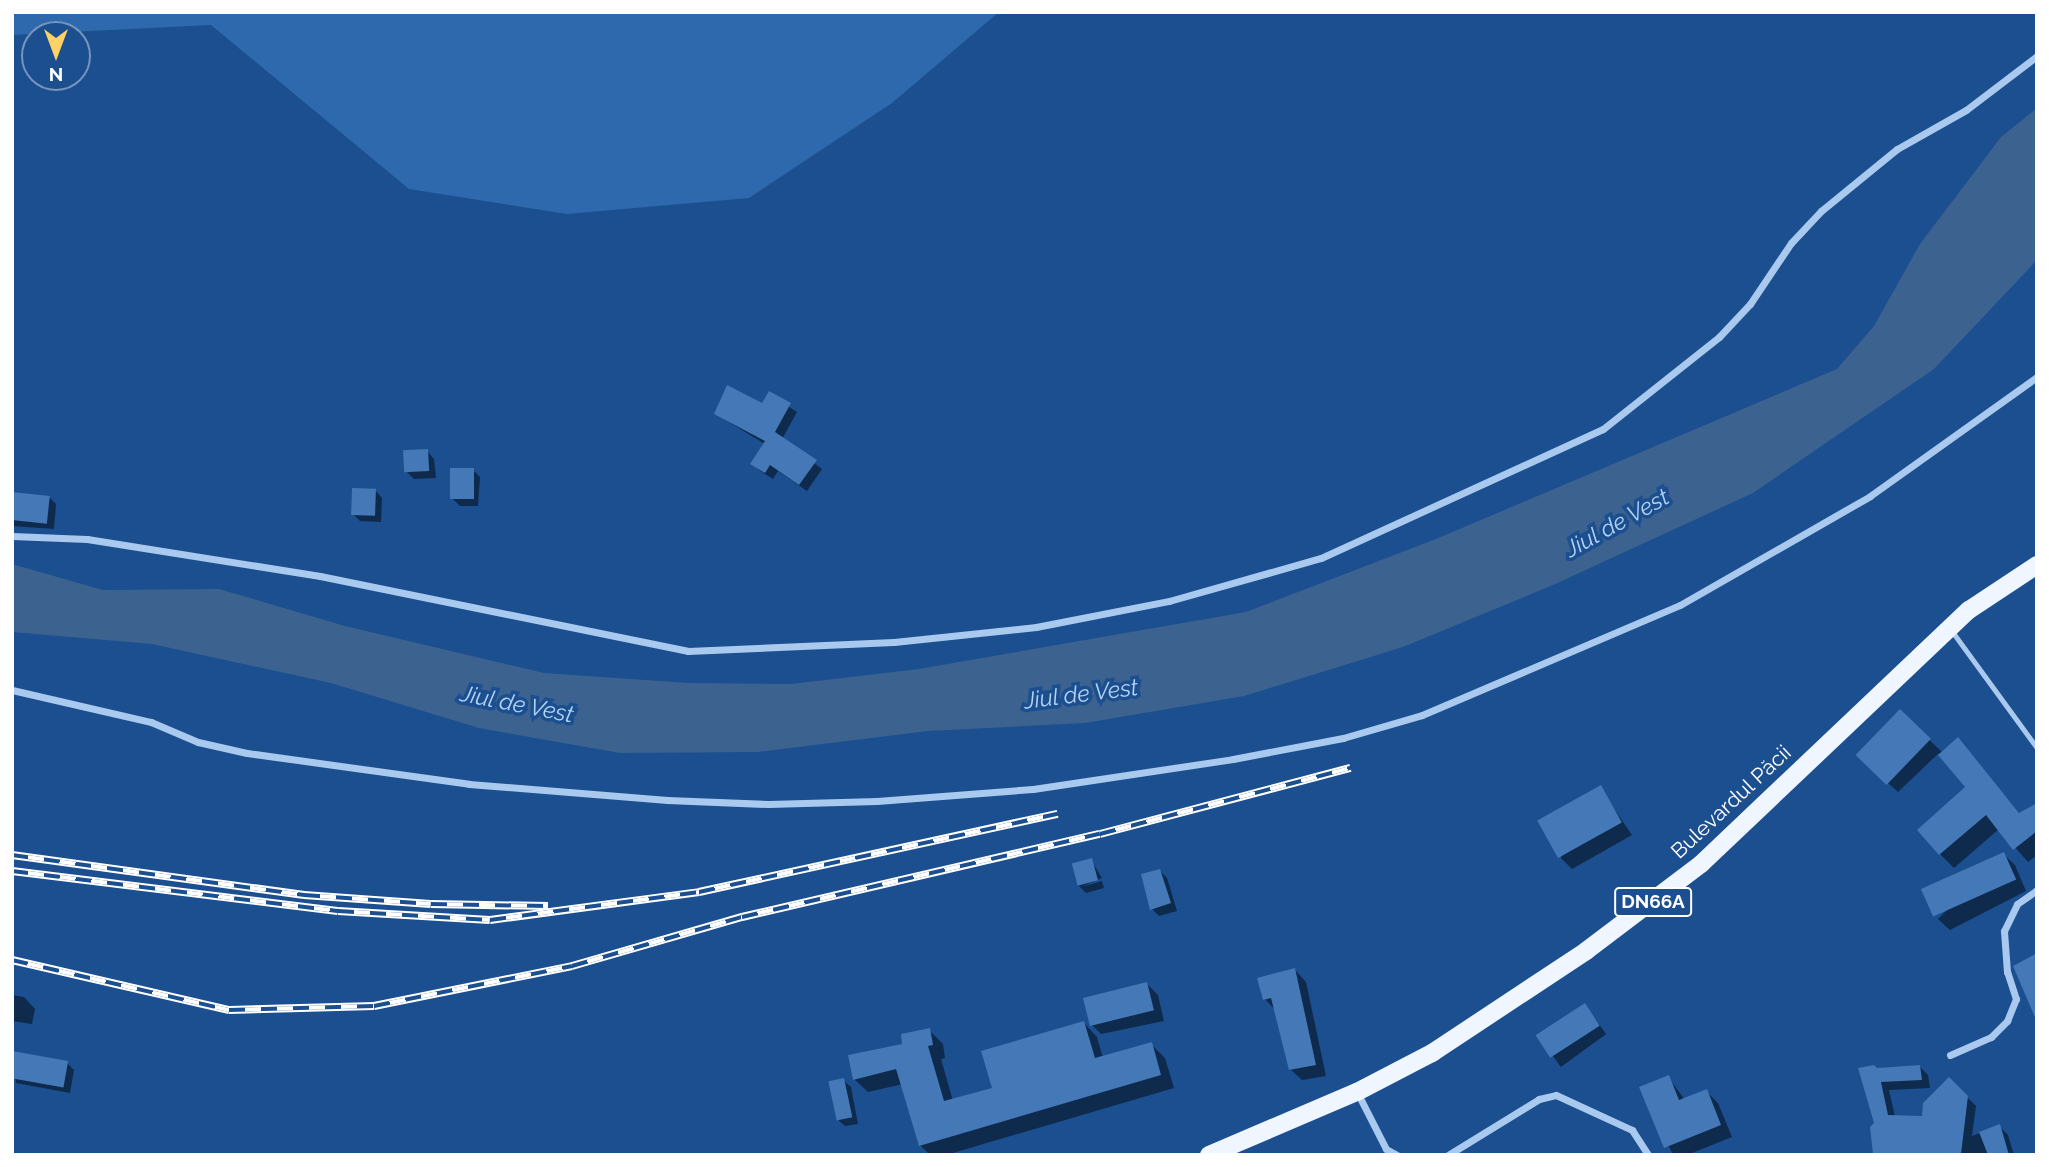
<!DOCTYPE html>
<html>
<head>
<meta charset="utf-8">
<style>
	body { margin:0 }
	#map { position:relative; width:2049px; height:1167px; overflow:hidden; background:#1b4f8f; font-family:Raleway,sans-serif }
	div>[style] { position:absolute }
	.green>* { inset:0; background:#2e69ad }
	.water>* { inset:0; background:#3c6290 }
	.shadow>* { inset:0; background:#0007; transform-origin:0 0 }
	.building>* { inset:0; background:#4478b7; transform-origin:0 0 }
	.service>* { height:5px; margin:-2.5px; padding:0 2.5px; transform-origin:2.5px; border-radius:2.5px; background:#a9c9ee }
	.minor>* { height:7px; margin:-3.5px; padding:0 3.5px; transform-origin:3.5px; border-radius:3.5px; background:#a9c9ee }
	.primary>* { height:18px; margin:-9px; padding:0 9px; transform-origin:9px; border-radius:9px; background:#f0f6ff }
	.rail>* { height:8px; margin-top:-4px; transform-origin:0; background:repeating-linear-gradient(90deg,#1b4f8f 0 16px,#fff 0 32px); box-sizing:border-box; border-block:2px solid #fff }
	span { translate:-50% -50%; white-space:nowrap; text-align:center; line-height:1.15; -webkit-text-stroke:7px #1b4f8f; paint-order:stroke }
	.shield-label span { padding:2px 5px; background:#1b4f8f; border:2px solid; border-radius:5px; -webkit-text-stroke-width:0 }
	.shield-label { font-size:19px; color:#fff; font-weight:700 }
	.street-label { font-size:21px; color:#fff }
	.water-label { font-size:23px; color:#b5d3f5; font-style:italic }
	.frame { position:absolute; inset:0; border:14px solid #fff; pointer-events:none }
	.north { position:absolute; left:21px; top:21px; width:70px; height:70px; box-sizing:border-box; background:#1b4f8f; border:2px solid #7695bc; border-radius:50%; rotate:180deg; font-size:19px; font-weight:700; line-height:28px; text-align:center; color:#fff }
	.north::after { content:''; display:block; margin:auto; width:24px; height:32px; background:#ffd166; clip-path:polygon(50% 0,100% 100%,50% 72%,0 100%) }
</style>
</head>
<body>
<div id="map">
	<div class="green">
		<div style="clip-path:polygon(12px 12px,999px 12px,892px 103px,749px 198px,567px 214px,409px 189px,211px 25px,12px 35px)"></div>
	</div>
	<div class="water">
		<div style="clip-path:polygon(2037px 108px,2037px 260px,1934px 369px,1753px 493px,1553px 585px,1403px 647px,1244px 696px,1085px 723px,928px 731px,758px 752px,620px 753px,479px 728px,331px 683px,152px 644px,12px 632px,12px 564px,103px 590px,219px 589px,345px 626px,544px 673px,689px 683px,791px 684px,919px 669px,1246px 612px,1436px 539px,1837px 369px,1874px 326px,1920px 244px,2001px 137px)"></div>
	</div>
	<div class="shadow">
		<div style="clip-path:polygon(769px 394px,797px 412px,782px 439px,822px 469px,807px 491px,778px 471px,773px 479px,759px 470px,752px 463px,765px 444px,716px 414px,763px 405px)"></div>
		<div style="clip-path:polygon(427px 451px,434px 459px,436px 478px,414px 479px,407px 472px)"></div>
		<div style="clip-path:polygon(473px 470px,480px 477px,478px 506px,460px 506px,452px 498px)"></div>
		<div style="clip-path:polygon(375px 490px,382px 498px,381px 522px,360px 521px,353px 514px)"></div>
		<div style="clip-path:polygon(12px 494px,49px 497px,56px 504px,54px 529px,12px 526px)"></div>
		<div style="clip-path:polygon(1900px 712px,1943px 753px,1958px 739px,2020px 814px,2037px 805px,2037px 855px,2028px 862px,1999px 829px,1954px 868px,1940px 854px,1919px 830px,1968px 788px,1939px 753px,1898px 792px,1869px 766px)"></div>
		<div style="clip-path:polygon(1600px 788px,1632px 835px,1572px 869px,1561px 858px)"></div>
		<div style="clip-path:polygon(2003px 854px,2015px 865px,2026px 891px,1950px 930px,1938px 919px)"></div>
		<div style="clip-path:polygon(1091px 860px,1102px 878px,1081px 887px,1102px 881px,1104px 888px,1086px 893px,1078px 885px)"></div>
		<div style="clip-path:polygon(1160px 871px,1167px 878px,1177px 911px,1159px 916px,1152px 909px)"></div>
		<div style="clip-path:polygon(1295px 970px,1306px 982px,1326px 1076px,1302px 1080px,1290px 1069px,1276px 1011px,1265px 999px)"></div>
		<div style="clip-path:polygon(1146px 983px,1158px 995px,1164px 1021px,1101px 1034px,1090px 1023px)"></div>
		<div style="clip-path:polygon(12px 995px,24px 997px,35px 1009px,32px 1024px,12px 1021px)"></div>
		<div style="left:1585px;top:1005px;width:36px;height:56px;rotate:54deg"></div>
		<div style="clip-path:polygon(1084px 1023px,1097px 1037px,1103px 1058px,1151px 1044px,1165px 1058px,1174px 1088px,946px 1155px,930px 1155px,920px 1145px,903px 1084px,868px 1092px,854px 1079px,929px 1030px,943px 1044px,945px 1058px,941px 1059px,953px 1101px,994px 1089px)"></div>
		<div style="clip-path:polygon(12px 1056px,67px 1063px,74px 1070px,70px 1093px,16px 1083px)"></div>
		<div style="clip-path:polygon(1919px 1066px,1928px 1075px,1930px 1088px,1889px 1090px,1895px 1117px,1923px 1118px,1949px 1079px,1976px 1106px,1972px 1136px,1999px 1126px,2008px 1135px,2014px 1155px,1876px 1155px,1876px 1124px,1861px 1069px)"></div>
		<div style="clip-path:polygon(1668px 1077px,1685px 1100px,1706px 1091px,1718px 1103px,1732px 1137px,1687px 1155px,1673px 1155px,1641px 1088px)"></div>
		<div style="clip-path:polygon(843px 1080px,851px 1087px,858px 1124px,845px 1126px,837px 1119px)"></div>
	</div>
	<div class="building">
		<div style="clip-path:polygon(727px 385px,762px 403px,769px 391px,791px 403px,775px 432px,817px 460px,799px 485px,770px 465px,765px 473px,750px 464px,765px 441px,714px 414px)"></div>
		<div style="left:428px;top:449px;width:22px;height:25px;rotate:87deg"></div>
		<div style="left:450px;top:468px;width:24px;height:31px"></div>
		<div style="left:352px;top:488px;width:24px;height:27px;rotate:2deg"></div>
		<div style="left:12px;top:492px;width:38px;height:28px;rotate:6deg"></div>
		<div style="left:1900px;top:709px;width:43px;height:64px;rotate:44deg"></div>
		<div style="clip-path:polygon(1958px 737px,2019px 813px,2037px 803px,2037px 831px,2013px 850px,1986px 815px,1939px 855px,1917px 830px,1965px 787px,1938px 755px)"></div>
		<div style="left:1601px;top:785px;width:43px;height:73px;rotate:61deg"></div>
		<div style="left:2004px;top:852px;width:30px;height:91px;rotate:66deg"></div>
		<div style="left:1092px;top:858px;width:23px;height:21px;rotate:75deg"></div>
		<div style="clip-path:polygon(1160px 869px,1171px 903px,1150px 910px,1141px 874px)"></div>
		<div style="clip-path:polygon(2037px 953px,2037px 1022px,2013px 966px)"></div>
		<div style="clip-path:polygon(1295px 968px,1316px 1065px,1289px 1070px,1271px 998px,1263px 1000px,1257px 978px)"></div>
		<div style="left:1147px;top:982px;width:29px;height:66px;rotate:76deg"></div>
		<div style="left:1585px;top:1003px;width:27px;height:59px;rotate:57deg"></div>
		<div style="clip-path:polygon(1084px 1021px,1095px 1058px,1152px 1042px,1161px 1075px,919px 1146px,896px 1069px,853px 1080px,848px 1055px,902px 1044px,901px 1034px,930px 1028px,933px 1045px,928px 1046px,944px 1101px,992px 1088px,981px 1051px)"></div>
		<div style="left:12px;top:1051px;width:57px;height:27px;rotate:10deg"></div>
		<div style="clip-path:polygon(1874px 1065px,1877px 1068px,1920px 1065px,1922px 1080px,1881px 1082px,1888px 1115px,1922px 1116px,1923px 1103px,1949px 1077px,1968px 1096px,1961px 1154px,1873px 1154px,1870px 1127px,1874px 1123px,1858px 1068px)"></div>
		<div style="clip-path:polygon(1669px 1075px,1679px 1100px,1707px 1089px,1721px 1125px,1664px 1148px,1639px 1087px)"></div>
		<div style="left:844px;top:1078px;width:40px;height:16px;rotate:78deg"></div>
		<div style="clip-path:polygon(2000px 1124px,2009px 1155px,1988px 1155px,1979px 1132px)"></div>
	</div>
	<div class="service">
		<div style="left:1951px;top:630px;width:146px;rotate:53.9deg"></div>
	</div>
	<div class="minor">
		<div style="left:12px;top:536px;width:75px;rotate:2.3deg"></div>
		<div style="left:87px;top:539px;width:236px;rotate:9deg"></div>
		<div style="left:320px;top:576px;width:376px;rotate:11.5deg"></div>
		<div style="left:688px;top:651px;width:206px;rotate:-2.5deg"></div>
		<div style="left:894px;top:642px;width:143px;rotate:-6deg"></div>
		<div style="left:1036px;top:627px;width:136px;rotate:-11.1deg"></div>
		<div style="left:1169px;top:601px;width:158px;rotate:-15.8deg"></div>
		<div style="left:1321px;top:558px;width:310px;rotate:-24.6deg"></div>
		<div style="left:1603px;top:429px;width:148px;rotate:-38.4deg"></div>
		<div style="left:1719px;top:337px;width:45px;rotate:-46.8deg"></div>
		<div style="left:1750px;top:304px;width:73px;rotate:-56.1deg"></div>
		<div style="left:1791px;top:243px;width:44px;rotate:-46.8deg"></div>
		<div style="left:1821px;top:211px;width:98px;rotate:-39.2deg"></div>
		<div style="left:1897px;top:149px;width:79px;rotate:-29.5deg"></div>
		<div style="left:1966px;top:110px;width:89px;rotate:-37.3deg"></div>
		<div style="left:12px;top:690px;width:143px;rotate:13deg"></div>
		<div style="left:151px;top:722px;width:51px;rotate:23.1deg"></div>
		<div style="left:198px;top:742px;width:50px;rotate:12.7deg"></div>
		<div style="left:247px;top:753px;width:224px;rotate:7.9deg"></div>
		<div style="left:469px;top:784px;width:199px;rotate:4.6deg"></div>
		<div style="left:667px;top:800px;width:101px;rotate:2.3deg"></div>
		<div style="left:768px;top:804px;width:109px;rotate:-1.6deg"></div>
		<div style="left:877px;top:801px;width:156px;rotate:-4.4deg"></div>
		<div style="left:1033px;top:789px;width:202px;rotate:-8.5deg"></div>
		<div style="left:1233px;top:759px;width:112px;rotate:-10.8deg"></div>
		<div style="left:1343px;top:738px;width:82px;rotate:-16.2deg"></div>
		<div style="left:1422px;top:715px;width:280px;rotate:-23.1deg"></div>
		<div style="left:1680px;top:605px;width:219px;rotate:-29.8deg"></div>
		<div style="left:1870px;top:496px;width:205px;rotate:-35.5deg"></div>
		<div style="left:1950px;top:1055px;width:45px;rotate:-23.7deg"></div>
		<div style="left:1991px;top:1037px;width:23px;rotate:-45deg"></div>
		<div style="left:2007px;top:1021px;width:24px;rotate:-68deg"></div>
		<div style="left:2016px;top:999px;width:28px;rotate:-108deg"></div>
		<div style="left:2007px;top:972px;width:41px;rotate:-94.2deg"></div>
		<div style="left:2004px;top:931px;width:30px;rotate:-64deg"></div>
		<div style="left:2017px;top:904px;width:24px;rotate:-35deg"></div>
		<div style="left:1357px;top:1092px;width:64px;rotate:63deg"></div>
		<div style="left:1386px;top:1149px;width:13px;rotate:29deg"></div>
		<div style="left:1448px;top:1155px;width:107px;rotate:-31.6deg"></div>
		<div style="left:1539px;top:1099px;width:17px;rotate:-13deg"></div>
		<div style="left:1556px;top:1095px;width:84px;rotate:24.7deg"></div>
		<div style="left:1632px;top:1130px;width:30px;rotate:57deg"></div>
	</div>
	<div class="primary">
		<div style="left:1209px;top:1155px;width:161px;rotate:-23.1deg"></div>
		<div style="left:1357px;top:1092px;width:85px;rotate:-27.5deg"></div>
		<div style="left:1432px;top:1053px;width:185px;rotate:-33.5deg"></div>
		<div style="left:1586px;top:951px;width:144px;rotate:-37.1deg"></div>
		<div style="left:1701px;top:864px;width:369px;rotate:-43.5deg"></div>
		<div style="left:1969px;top:610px;width:82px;rotate:-33.5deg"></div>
	</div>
	<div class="rail">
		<div style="left:12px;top:855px;width:295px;rotate:7.8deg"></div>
		<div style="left:304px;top:895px;width:127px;rotate:4.1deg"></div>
		<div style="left:431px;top:904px;width:117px;rotate:1deg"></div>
		<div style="left:12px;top:871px;width:328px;rotate:7deg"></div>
		<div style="left:338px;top:911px;width:152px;rotate:3.4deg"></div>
		<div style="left:490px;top:920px;width:211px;rotate:-7.6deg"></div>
		<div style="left:699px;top:892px;width:367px;rotate:-12.3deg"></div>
		<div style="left:12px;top:960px;width:223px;rotate:13deg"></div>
		<div style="left:229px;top:1010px;width:145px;rotate:-1.6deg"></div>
		<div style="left:374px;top:1006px;width:202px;rotate:-11.4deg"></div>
		<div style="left:572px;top:966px;width:177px;rotate:-16.1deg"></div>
		<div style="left:742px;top:917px;width:367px;rotate:-13.1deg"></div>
		<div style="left:1100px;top:834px;width:259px;rotate:-14.8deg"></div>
	</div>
	<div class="shield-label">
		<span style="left:1653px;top:902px">DN66A</span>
	</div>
	<div class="street-label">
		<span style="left:1731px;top:802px;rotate:-43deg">Bulevardul Păcii</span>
	</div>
	<div class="water-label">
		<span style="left:1617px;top:523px;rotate:-29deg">Jiul de Vest</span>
		<span style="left:1081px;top:694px;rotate:-7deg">Jiul de Vest</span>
		<span style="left:517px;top:704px;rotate:11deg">Jiul de Vest</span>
	</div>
	<div class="frame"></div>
	<div class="north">N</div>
</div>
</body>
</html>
